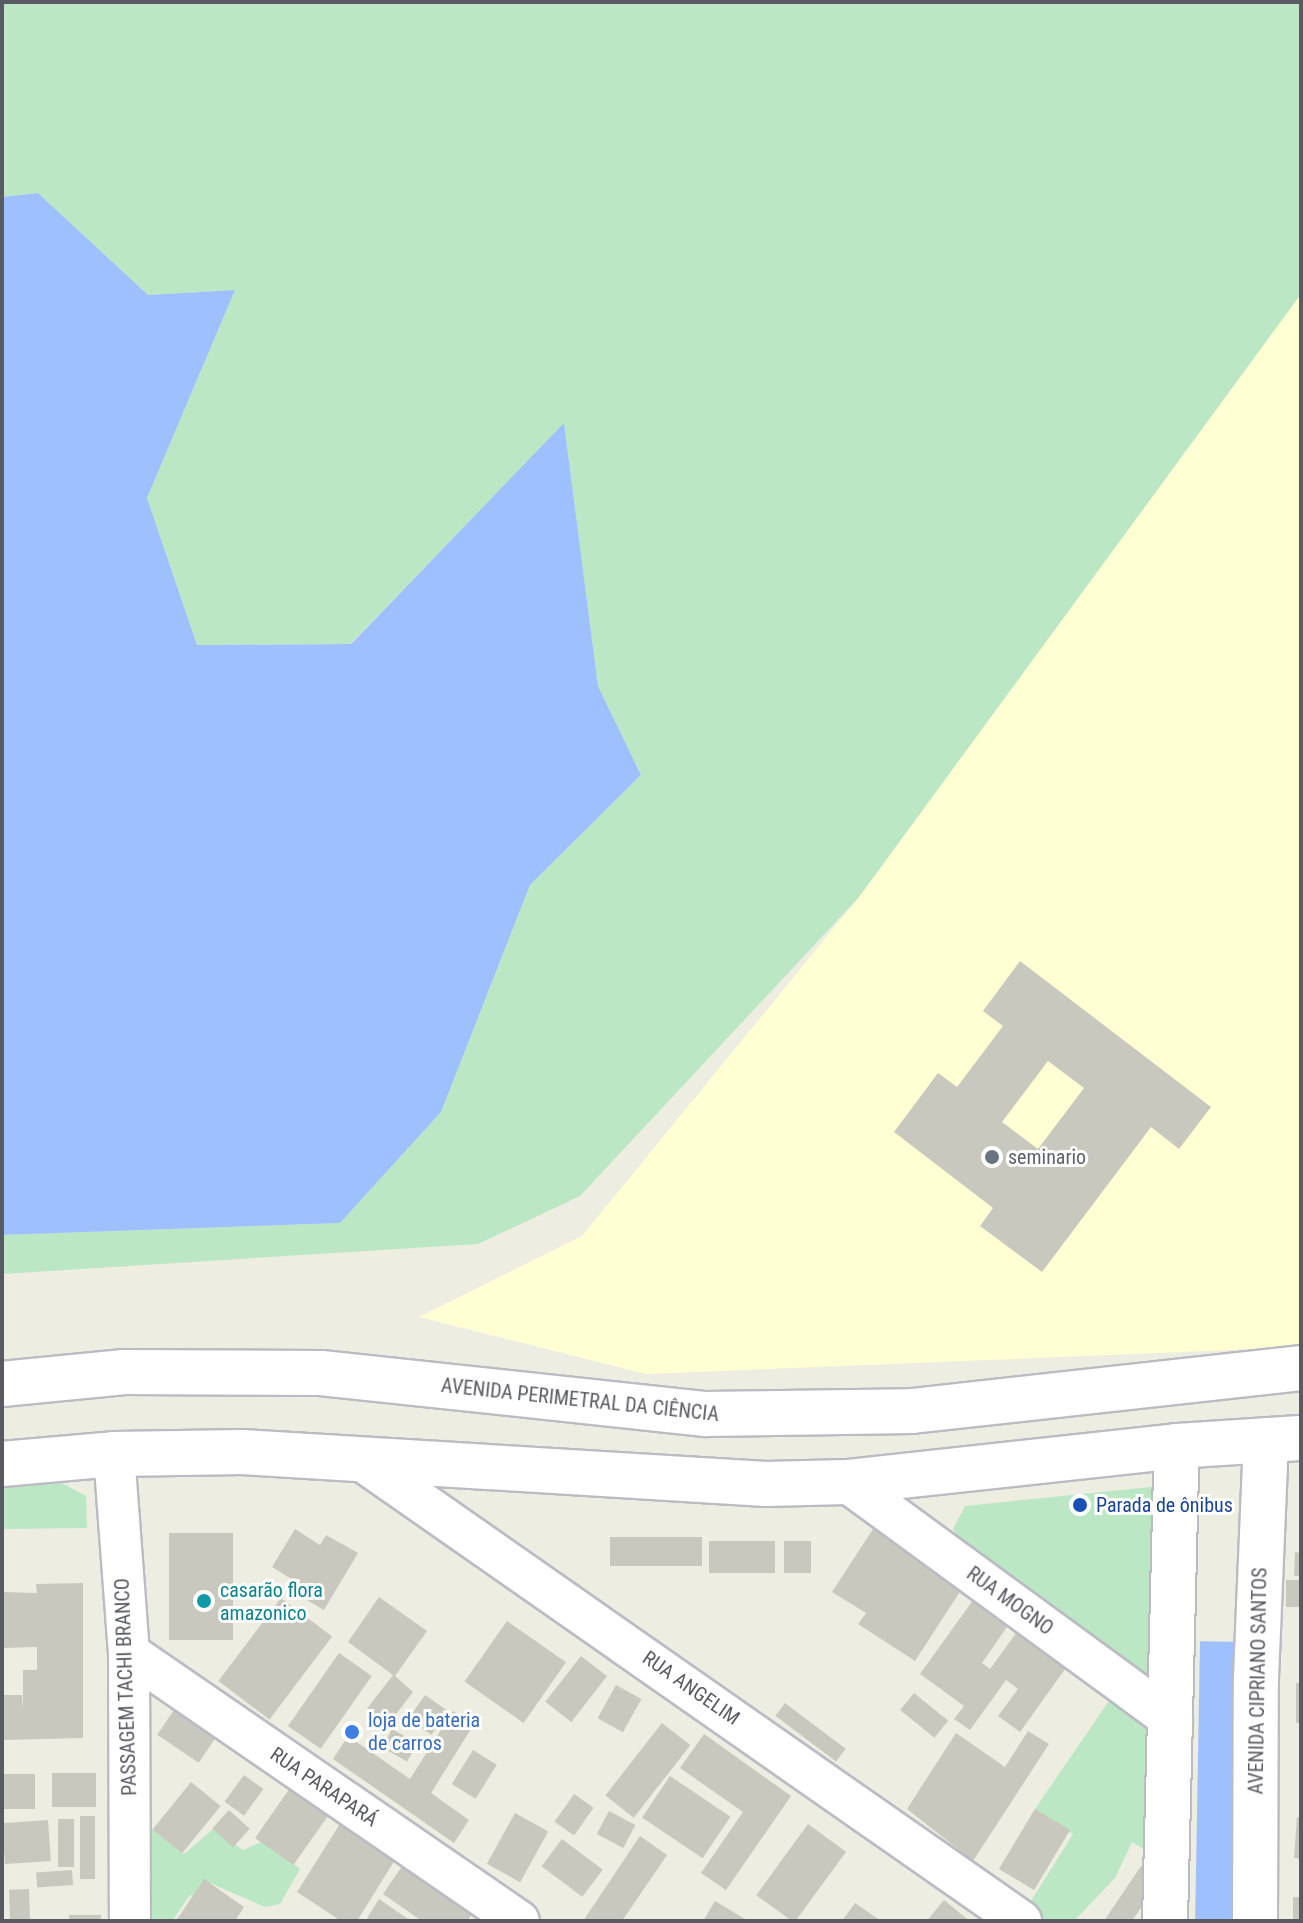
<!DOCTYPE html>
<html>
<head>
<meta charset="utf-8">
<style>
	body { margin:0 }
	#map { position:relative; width:1303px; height:1923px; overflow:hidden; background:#edede1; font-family:"Roboto Condensed",sans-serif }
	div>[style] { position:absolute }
	.commercial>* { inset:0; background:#ffffd4 }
	.green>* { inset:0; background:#bbe7c5 }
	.water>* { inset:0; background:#9fc0ff; transform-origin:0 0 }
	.building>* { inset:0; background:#c8c8be; transform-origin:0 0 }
	.roads { filter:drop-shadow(2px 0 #bbbcc3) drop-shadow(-2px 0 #bbbcc3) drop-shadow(0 2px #bbbcc3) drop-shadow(0 -2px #bbbcc3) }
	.street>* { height:40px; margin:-20px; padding:0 20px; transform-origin:20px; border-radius:20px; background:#fff }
	.secondary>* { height:44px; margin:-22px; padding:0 22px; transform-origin:22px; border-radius:22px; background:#fff }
	.dots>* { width:22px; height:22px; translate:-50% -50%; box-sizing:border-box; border:4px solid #fff; border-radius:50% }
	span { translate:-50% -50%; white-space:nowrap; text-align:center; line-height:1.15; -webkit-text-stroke:6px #fff; paint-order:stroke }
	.worship-label { font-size:20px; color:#5b616d }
	.left { translate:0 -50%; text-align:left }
	.street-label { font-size:20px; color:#595b63 }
	.transit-label { font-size:20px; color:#164399 }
	.culture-label { font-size:20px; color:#0d838f }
	.shop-label { font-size:20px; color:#366cbe }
	.frame { position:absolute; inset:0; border:4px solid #595b63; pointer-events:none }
</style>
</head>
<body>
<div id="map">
	<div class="commercial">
		<div style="clip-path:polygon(1301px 292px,1301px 1347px,646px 1374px,419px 1317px,582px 1236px,859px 897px)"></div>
	</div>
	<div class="green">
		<div style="clip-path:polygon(2px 2px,1301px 2px,1301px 294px,859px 897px,580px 1196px,478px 1244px,2px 1274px,2px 1235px,340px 1223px,441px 1112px,530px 885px,641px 775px,598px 686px,564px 424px,350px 644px,197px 645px,147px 498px,235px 290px,148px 295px,38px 193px,2px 197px)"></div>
		<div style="clip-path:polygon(45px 1474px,86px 1496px,87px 1528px,2px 1529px,2px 1482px)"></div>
		<div style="clip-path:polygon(1170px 1485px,1165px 1657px,1143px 1688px,977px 1568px,953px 1529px,965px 1506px)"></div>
		<div style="clip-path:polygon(1113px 1695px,1165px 1727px,1159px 1859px,1132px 1842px,1115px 1878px,1074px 1921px,1044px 1921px,1026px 1909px,1073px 1834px,1035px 1809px)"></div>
		<div style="clip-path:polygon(152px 1829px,184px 1854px,213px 1829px,243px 1850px,263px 1841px,300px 1869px,280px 1904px,265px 1907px,210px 1883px,203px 1900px,190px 1895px,172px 1921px,139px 1921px,138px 1862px)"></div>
	</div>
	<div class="water">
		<div style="clip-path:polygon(38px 193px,148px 295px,235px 290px,147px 498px,197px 645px,351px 644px,564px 423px,598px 686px,641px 775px,530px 885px,441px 1112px,340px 1223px,2px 1235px,2px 197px)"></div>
		<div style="left:1246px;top:1642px;width:279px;height:46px;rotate:91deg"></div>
	</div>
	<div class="building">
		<div style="clip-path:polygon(evenodd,1020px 961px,1211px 1107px,1179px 1149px,1151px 1127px,1042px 1272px,980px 1226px,993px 1208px,894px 1132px,938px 1073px,957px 1087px,1003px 1026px,983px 1011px,1020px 961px,1048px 1061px,1084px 1088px,1038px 1149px,1002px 1122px,1048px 1061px)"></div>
		<div style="clip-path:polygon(295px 1529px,320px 1545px,326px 1535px,358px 1553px,324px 1610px,293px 1592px,298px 1583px,272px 1567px)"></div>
		<div style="clip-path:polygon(873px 1529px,963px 1587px,915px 1661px,858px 1624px,866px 1613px,832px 1592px)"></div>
		<div style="left:233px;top:1533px;width:107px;height:64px;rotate:90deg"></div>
		<div style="left:610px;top:1537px;width:92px;height:29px"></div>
		<div style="left:709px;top:1541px;width:66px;height:32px"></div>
		<div style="left:784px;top:1541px;width:27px;height:32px"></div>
		<div style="clip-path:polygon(1295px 1552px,1301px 1553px,1301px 1576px,1294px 1576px)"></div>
		<div style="left:1286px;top:1580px;width:15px;height:27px"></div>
		<div style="clip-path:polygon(83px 1583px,83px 1738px,2px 1740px,2px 1695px,22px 1695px,23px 1711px,23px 1670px,37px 1670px,37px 1647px,2px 1648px,2px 1592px,37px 1593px,36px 1584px)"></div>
		<div style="clip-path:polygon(976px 1596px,1011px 1621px,982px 1663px,990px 1669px,1019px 1629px,1068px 1665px,1020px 1732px,998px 1716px,1018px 1689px,1006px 1680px,970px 1730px,954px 1719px,964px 1706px,920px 1674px)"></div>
		<div style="clip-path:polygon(379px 1597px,427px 1631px,395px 1676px,413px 1692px,387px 1726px,366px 1710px,393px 1675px,348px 1642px)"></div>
		<div style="left:281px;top:1598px;width:64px;height:104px;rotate:37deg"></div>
		<div style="left:507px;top:1621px;width:72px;height:74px;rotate:35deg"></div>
		<div style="left:339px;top:1653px;width:40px;height:89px;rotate:35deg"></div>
		<div style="left:581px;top:1656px;width:33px;height:58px;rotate:38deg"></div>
		<div style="left:1296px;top:1683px;width:5px;height:40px"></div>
		<div style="left:616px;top:1685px;width:29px;height:38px;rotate:29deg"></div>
		<div style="left:914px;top:1693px;width:44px;height:22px;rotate:39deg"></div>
		<div style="left:425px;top:1695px;width:28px;height:29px;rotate:35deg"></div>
		<div style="left:785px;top:1703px;width:76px;height:16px;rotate:37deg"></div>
		<div style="left:174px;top:1710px;width:50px;height:30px;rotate:34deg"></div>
		<div style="clip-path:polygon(453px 1711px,474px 1724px,431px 1793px,469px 1820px,454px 1843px,333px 1759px,348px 1736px,410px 1779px)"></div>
		<div style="left:662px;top:1723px;width:36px;height:92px;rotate:38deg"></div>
		<div style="left:392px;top:1729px;width:29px;height:21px;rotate:29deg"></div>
		<div style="clip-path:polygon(1028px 1731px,1049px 1744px,973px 1861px,907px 1809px,956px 1733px,1005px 1767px)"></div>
		<div style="clip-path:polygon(704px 1734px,791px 1796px,726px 1890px,701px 1873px,743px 1812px,680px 1768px)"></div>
		<div style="left:473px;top:1750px;width:28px;height:40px;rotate:32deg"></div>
		<div style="left:52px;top:1773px;width:44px;height:34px"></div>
		<div style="left:2px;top:1774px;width:33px;height:35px"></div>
		<div style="left:244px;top:1775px;width:24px;height:33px;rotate:36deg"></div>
		<div style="left:670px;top:1776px;width:73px;height:50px;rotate:34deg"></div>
		<div style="left:191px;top:1782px;width:38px;height:61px;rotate:39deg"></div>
		<div style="left:290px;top:1788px;width:47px;height:61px;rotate:35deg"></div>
		<div style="left:574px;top:1794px;width:24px;height:34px;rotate:35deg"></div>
		<div style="left:1035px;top:1809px;width:41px;height:70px;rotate:31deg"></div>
		<div style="left:229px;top:1810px;width:28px;height:25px;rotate:42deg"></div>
		<div style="left:609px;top:1811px;width:30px;height:26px;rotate:28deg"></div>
		<div style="left:515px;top:1813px;width:38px;height:58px;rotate:29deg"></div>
		<div style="left:80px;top:1816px;width:15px;height:63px"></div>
		<div style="clip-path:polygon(1297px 1817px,1301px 1818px,1301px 1859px,1294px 1858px)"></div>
		<div style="left:58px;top:1819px;width:16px;height:48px"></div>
		<div style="clip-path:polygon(343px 1819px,398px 1855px,357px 1921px,341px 1921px,297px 1892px)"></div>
		<div style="left:48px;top:1820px;width:41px;height:46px;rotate:86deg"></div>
		<div style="left:808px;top:1824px;width:47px;height:88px;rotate:36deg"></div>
		<div style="clip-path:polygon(640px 1836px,667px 1855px,622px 1921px,583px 1921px)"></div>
		<div style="left:562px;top:1839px;width:51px;height:34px;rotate:37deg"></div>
		<div style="clip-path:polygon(407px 1859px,477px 1908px,467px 1921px,422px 1921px,383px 1894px)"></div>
		<div style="clip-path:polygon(1141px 1866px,1160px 1879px,1132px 1921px,1104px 1921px)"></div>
		<div style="left:72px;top:1870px;width:15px;height:36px;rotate:86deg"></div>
		<div style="clip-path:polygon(204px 1879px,244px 1907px,235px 1921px,176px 1921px)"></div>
		<div style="left:29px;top:1889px;width:32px;height:20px;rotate:88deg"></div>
		<div style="left:1293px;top:1897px;width:8px;height:24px"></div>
		<div style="clip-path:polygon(379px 1899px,411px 1921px,366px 1920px)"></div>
		<div style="clip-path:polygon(944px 1900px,967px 1919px,965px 1921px,927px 1921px)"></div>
		<div style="clip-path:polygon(715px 1901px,745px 1919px,743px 1921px,703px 1921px)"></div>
		<div style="clip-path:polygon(855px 1903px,881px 1921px,842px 1921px)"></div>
		<div style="left:69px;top:1915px;width:32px;height:6px"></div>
	</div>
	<div class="roads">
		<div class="street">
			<div style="left:114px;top:1454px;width:200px;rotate:85.7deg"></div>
			<div style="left:129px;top:1653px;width:268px;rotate:89.8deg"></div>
			<div style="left:358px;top:1458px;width:809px;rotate:34.93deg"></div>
			<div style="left:847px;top:1482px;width:403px;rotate:36.2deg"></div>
			<div style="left:129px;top:1653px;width:473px;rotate:34.5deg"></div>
		</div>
		<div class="secondary">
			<div style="left:2px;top:1384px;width:123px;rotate:-5.6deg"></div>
			<div style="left:124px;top:1372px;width:197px;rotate:0.3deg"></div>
			<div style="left:321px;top:1373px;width:387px;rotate:6.1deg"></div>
			<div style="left:706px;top:1414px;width:206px;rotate:-0.8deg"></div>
			<div style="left:912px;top:1411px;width:391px;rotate:-6.3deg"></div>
			<div style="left:2px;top:1464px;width:112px;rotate:-5.1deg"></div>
			<div style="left:114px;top:1454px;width:128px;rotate:-0.9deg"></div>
			<div style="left:242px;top:1452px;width:525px;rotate:3.49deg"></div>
			<div style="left:766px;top:1484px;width:81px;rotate:-1.4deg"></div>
			<div style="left:847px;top:1482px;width:332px;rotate:-6.2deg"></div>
			<div style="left:1177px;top:1446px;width:124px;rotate:-3.7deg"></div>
			<div style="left:1165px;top:1921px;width:475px;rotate:-88.6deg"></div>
			<div style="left:1255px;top:1921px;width:243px;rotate:-89.8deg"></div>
			<div style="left:1256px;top:1678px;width:238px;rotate:-87.6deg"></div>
		</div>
	</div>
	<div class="dots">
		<div style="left:992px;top:1157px;background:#6b7280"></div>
		<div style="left:1080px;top:1505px;background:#1a4fb4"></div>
		<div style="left:204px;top:1601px;background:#0f9aa8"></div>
		<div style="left:352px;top:1732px;background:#3f7fe0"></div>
	</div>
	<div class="worship-label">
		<span class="left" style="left:1008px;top:1157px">seminario</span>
	</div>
	<div class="street-label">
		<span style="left:580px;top:1400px;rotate:6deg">AVENIDA PERIMETRAL DA CIÊNCIA</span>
		<span style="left:1010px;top:1601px;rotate:36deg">RUA MOGNO</span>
		<span style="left:1258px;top:1681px;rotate:-89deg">AVENIDA CIPRIANO SANTOS</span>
		<span style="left:126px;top:1687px;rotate:-92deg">PASSAGEM TACHI BRANCO</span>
		<span style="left:691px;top:1688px;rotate:35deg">RUA ANGELIM</span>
		<span style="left:324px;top:1787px;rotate:34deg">RUA PARAPARÁ</span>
	</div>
	<div class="transit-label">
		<span class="left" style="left:1096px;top:1505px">Parada de ônibus</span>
	</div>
	<div class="culture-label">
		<span class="left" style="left:220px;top:1602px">casarão flora<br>amazonico</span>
	</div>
	<div class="shop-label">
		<span class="left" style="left:368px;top:1732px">loja de bateria<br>de carros</span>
	</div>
	<div class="frame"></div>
</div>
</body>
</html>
